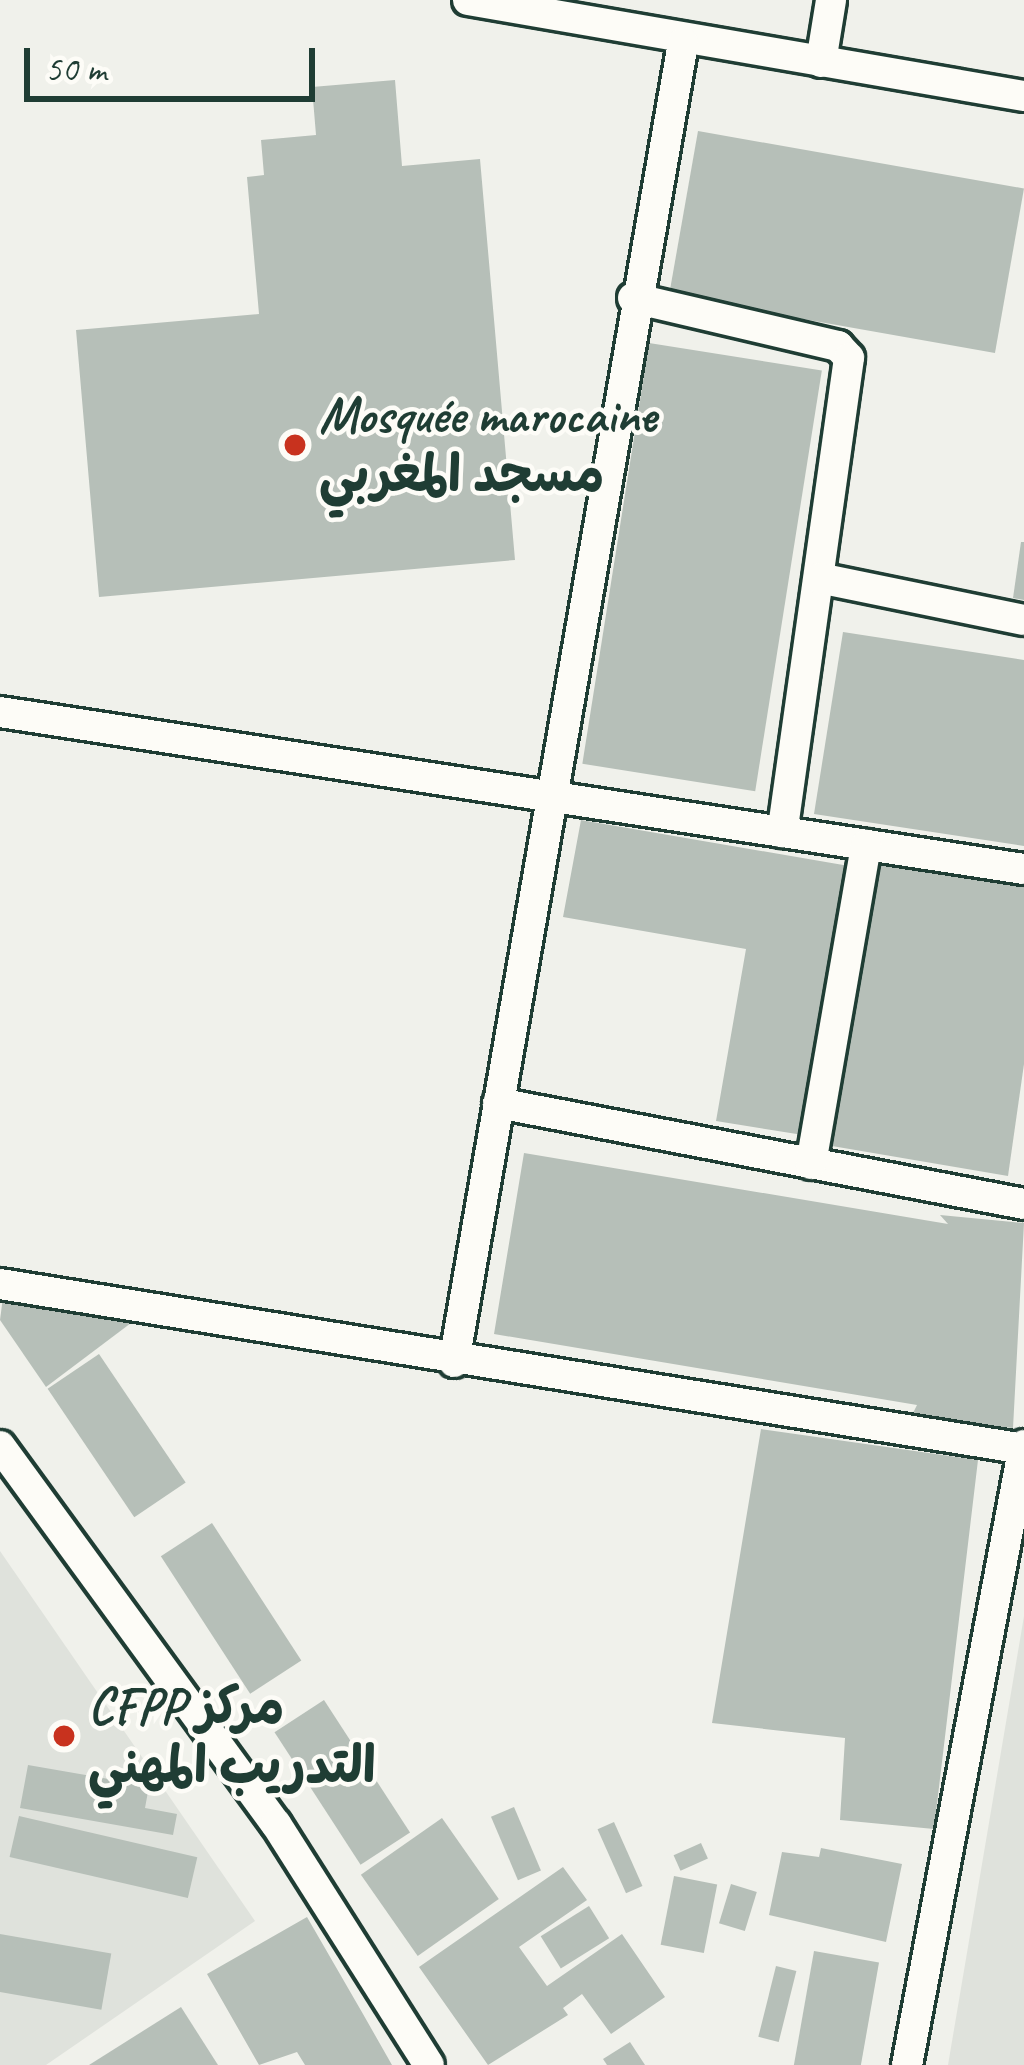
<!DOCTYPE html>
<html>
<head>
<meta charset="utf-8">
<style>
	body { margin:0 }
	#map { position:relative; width:1024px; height:2065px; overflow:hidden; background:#f0f1eb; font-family:Caveat,"Playpen Sans Arabic",sans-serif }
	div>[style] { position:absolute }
	.built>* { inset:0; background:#dfe2dc }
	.building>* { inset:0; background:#b6bfb8; transform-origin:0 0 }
	.roads { filter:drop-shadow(3px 0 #1f3d34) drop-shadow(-3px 0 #1f3d34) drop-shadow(0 3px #1f3d34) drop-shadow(0 -3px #1f3d34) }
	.minor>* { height:30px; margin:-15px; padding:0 15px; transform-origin:15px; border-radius:15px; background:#fdfcf7 }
	.dots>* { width:33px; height:33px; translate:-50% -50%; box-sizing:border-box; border:6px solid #fdfcf7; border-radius:50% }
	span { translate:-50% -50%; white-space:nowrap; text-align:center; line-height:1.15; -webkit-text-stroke:9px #fdfcf7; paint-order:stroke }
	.poi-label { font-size:51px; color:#1f3d34; font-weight:700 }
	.left { translate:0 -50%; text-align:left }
	.scale { position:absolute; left:24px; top:48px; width:291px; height:54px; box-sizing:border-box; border:6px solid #1f3d34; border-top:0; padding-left:15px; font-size:36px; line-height:42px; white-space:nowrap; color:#1f3d34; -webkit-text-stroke:9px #fdfcf7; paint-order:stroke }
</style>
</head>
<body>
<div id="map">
	<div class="built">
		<div style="clip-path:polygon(0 1551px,255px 1921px,46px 2065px,0 2065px)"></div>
		<div style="clip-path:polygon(1024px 1616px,1024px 2065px,948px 2065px)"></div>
	</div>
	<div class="building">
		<div style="clip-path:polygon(395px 80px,402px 166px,480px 159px,515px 560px,99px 597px,76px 330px,259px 314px,247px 177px,264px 175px,261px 140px,316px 135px,312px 87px)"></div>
		<div style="left:698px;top:131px;width:331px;height:167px;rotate:10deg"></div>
		<div style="left:649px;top:343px;width:175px;height:426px;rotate:9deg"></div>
		<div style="clip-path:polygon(1021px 542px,1024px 542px,1024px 600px,1013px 598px)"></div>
		<div style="clip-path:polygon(843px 632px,1024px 660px,1024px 846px,814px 814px)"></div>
		<div style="clip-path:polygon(581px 820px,849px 866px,803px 1135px,716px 1121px,746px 949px,563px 917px)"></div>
		<div style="clip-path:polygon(881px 863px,1024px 886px,1024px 1064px,1008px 1176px,832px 1146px)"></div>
		<div style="clip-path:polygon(524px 1153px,948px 1224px,940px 1215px,1024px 1223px,1013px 1428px,910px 1419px,917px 1405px,494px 1334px)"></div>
		<div style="clip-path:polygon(3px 1297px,131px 1323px,46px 1387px,0 1320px)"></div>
		<div style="left:99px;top:1354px;width:155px;height:62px;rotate:56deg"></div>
		<div style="clip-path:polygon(761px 1429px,978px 1460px,934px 1829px,840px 1820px,845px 1738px,712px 1723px)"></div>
		<div style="left:212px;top:1523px;width:164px;height:61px;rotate:57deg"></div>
		<div style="left:324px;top:1700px;width:158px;height:59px;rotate:57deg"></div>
		<div style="clip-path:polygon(28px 1765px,149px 1786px,145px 1808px,177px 1814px,173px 1835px,20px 1808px)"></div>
		<div style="left:514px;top:1807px;width:69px;height:25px;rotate:67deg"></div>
		<div style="left:19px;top:1816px;width:183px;height:42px;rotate:13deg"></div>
		<div style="left:442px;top:1818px;width:99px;height:99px;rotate:55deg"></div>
		<div style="left:614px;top:1822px;width:70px;height:18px;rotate:66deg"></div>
		<div style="left:701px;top:1843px;width:17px;height:30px;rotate:66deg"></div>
		<div style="clip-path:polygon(821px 1848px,902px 1864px,886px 1942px,769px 1915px,782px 1852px,819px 1857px)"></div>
		<div style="clip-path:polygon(563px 1867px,587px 1900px,519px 1947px,547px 1986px,622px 1934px,665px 1997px,611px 2034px,582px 1994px,563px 2008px,568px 2015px,488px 2065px,419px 1967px)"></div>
		<div style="left:674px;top:1876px;width:44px;height:70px;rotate:11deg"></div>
		<div style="left:731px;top:1884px;width:27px;height:41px;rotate:17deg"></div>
		<div style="left:589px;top:1906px;width:38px;height:57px;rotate:58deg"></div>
		<div style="clip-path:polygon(307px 1917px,363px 2014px,392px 2065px,305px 2065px,297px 2052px,259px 2065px,207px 1974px)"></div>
		<div style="left:0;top:1934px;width:113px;height:57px;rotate:10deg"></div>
		<div style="left:814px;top:1951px;width:66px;height:116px;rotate:10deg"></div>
		<div style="left:776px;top:1966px;width:21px;height:73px;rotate:14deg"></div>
		<div style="clip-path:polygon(181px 2007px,218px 2065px,89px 2065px)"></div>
		<div style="clip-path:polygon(630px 2042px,645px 2065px,607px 2065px,603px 2059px)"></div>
	</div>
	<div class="roads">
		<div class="minor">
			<div style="left:468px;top:0;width:564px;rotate:9.8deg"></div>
			<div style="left:821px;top:62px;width:63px;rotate:-80.8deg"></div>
			<div style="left:633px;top:298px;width:211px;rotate:13.2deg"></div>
			<div style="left:838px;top:346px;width:16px;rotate:47deg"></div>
			<div style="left:849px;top:358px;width:479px;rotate:98deg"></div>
			<div style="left:819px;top:578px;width:209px;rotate:11.6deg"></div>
			<div style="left:0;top:712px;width:1036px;rotate:8.72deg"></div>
			<div style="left:498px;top:1103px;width:536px;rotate:10.87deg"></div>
			<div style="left:811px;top:1164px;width:324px;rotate:-80.2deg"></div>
			<div style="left:0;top:1284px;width:1037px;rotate:9.15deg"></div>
			<div style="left:454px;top:1362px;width:1339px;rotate:-80.15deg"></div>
			<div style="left:0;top:1446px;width:468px;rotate:53.9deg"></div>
			<div style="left:276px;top:1824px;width:285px;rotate:57.6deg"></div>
			<div style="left:907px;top:2065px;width:631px;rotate:-79.31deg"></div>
		</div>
	</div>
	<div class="dots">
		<div style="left:295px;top:445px;background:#c8321e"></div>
		<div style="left:64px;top:1736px;background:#c8321e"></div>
	</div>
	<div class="poi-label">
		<span class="left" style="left:319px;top:445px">Mosquée marocaine<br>مسجد المغربي</span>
		<span class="left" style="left:88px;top:1736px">CFPP مركز<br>التدريب المهني</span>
	</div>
	<div class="scale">50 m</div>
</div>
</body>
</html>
